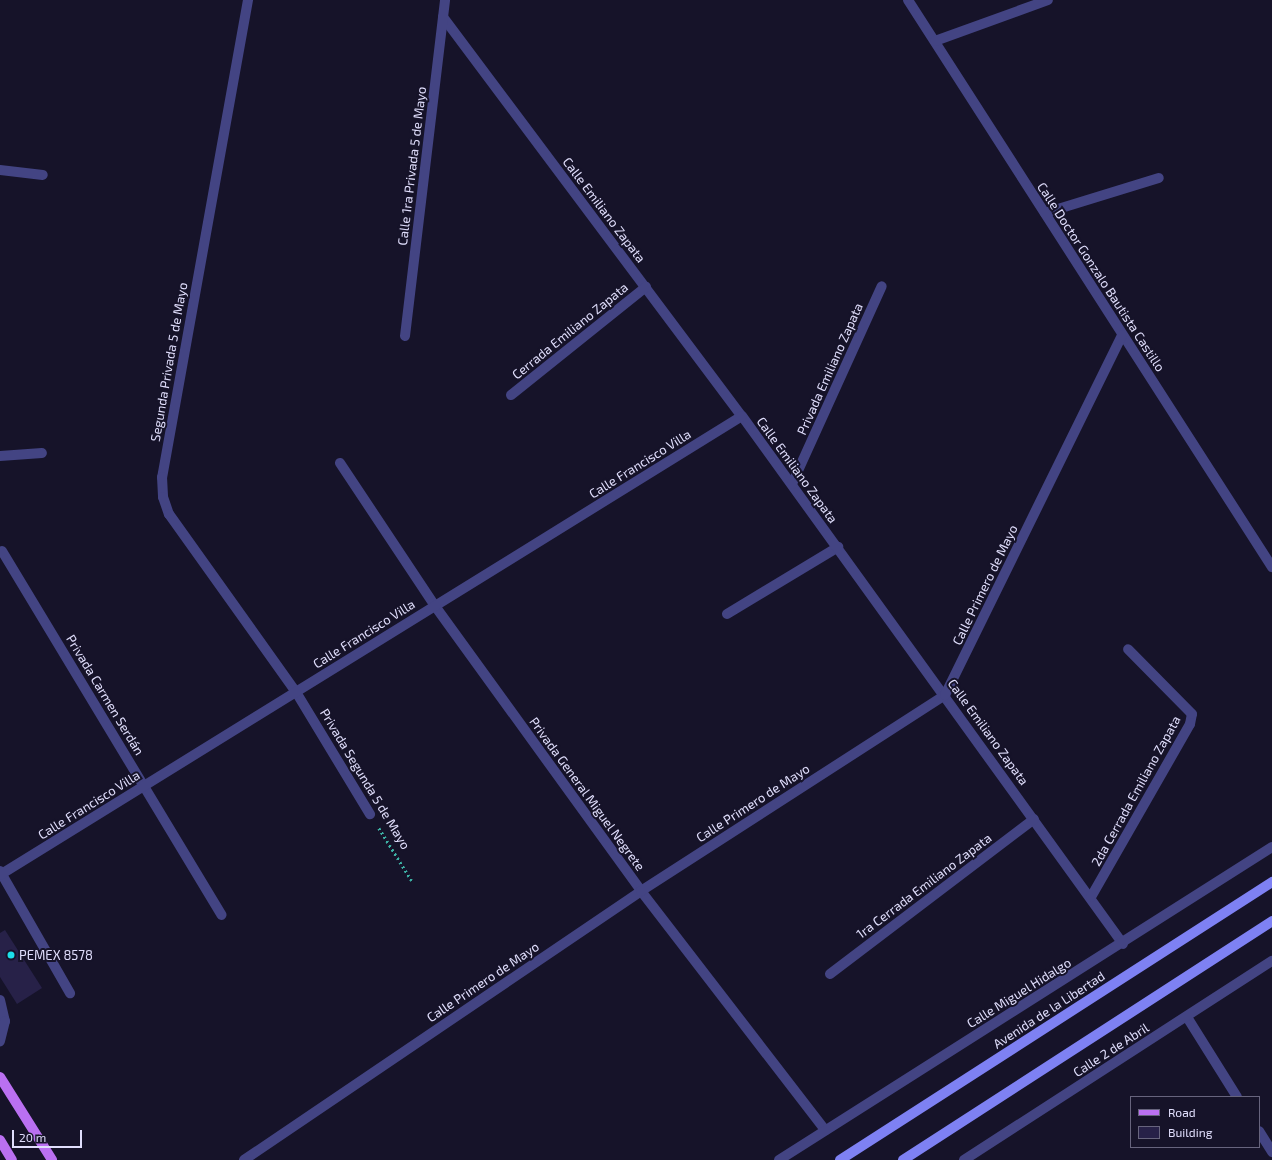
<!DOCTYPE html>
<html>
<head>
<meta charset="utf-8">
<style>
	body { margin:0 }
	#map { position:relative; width:1272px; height:1160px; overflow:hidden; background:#161329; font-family:"Exo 2",sans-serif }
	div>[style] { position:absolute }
	.building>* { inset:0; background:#272148 }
	.path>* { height:2.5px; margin-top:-1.25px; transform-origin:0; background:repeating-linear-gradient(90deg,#3db1a4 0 2px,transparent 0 5px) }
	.lane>* { height:10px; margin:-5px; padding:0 5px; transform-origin:5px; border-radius:5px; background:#434483 }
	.street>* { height:10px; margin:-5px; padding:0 5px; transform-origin:5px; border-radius:5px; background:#434483 }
	.secondary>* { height:10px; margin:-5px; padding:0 5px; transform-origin:5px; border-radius:5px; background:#7e81f3 }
	.primary>* { height:10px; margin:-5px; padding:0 5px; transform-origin:5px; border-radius:5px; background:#ba70f1 }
	.dots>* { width:11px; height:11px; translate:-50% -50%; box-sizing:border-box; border:2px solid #161329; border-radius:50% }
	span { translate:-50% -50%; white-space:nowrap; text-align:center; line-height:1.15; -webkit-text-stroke:4px #161329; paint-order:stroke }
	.street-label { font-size:13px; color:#e0defc }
	.poi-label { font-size:13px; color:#e0defc }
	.left { translate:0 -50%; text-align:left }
	.legend { position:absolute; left:1130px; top:1096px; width:130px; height:52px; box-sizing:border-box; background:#161329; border:1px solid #67647d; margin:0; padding:5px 7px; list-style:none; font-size:12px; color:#e0defc }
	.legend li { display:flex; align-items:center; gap:8px; height:20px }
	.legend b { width:20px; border:1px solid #67647d }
	.scale { position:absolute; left:12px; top:1130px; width:70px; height:18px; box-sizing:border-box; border:2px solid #e0defc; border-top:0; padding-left:5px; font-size:12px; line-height:14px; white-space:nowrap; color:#e0defc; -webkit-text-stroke:3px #161329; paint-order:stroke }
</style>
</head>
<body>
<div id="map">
	<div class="building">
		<div style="clip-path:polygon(5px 930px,42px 988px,17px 1004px,0 977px,0 933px)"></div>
	</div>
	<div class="path">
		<div style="left:379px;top:828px;width:62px;rotate:58.1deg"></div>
	</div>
	<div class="lane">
		<div style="left:1045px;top:213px;width:119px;rotate:-17.1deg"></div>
		<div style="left:0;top:456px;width:42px;rotate:-4.1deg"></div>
		<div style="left:727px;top:614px;width:130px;rotate:-31.1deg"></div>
		<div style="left:0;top:1000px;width:22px;rotate:77deg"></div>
		<div style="left:5px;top:1021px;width:21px;rotate:104deg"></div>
	</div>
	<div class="street">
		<div style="left:248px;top:0;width:485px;rotate:100.2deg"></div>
		<div style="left:162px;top:477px;width:20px;rotate:87deg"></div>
		<div style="left:163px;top:497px;width:18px;rotate:71deg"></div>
		<div style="left:169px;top:514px;width:219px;rotate:54.5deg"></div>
		<div style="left:296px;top:692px;width:143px;rotate:58.8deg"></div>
		<div style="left:908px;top:0;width:674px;rotate:57.3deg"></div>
		<div style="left:443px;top:17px;width:499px;rotate:53.2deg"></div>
		<div style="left:742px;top:416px;width:651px;rotate:54.19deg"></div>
		<div style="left:935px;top:41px;width:120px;rotate:-19.9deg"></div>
		<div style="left:0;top:170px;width:43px;rotate:6.6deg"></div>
		<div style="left:405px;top:336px;width:338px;rotate:-83.2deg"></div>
		<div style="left:511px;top:395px;width:173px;rotate:-38.7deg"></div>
		<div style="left:340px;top:463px;width:172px;rotate:56.4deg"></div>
		<div style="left:435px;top:606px;width:352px;rotate:54.1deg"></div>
		<div style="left:641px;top:891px;width:302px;rotate:52.4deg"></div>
		<div style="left:792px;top:484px;width:217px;rotate:-65.6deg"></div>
		<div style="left:2px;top:551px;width:425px;rotate:58.9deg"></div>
		<div style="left:0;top:871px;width:141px;rotate:60.2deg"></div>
		<div style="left:0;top:875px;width:872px;rotate:-31.74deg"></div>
		<div style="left:1091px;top:897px;width:199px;rotate:-60.2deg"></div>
		<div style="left:1190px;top:724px;width:10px;rotate:-79deg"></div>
		<div style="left:1192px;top:714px;width:91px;rotate:-134.6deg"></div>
		<div style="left:830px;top:974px;width:256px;rotate:-37.2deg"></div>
		<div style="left:1187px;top:1017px;width:94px;rotate:58deg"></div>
		<div style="left:1259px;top:1131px;width:25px;rotate:58deg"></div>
		<div style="left:244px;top:1160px;width:480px;rotate:-34.1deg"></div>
		<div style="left:641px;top:891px;width:362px;rotate:-32.8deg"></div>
		<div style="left:945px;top:695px;width:401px;rotate:-63.8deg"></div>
		<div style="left:779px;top:1160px;width:584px;rotate:-32.41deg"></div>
		<div style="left:964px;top:1160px;width:367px;rotate:-32.9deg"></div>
	</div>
	<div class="secondary">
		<div style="left:840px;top:1160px;width:514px;rotate:-32.76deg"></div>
		<div style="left:903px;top:1160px;width:440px;rotate:-32.9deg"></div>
	</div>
	<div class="primary">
		<div style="left:0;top:1077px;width:98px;rotate:57.9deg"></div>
		<div style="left:0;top:1140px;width:23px;rotate:59deg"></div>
	</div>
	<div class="dots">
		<div style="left:11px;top:955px;background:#1cdfe9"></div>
	</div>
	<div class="street-label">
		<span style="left:412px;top:166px;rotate:-83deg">Calle 1ra Privada 5 de Mayo</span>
		<span style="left:604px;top:210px;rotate:53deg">Calle Emiliano Zapata</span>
		<span style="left:1101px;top:277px;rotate:57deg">Calle Doctor Gonzalo Bautista Castillo</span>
		<span style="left:570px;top:331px;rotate:-39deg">Cerrada Emiliano Zapata</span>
		<span style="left:169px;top:362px;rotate:-80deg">Segunda Privada 5 de Mayo</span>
		<span style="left:830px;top:369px;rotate:-66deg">Privada Emiliano Zapata</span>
		<span style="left:640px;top:464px;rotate:-32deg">Calle Francisco Villa</span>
		<span style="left:797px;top:470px;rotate:54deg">Calle Emiliano Zapata</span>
		<span style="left:985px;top:585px;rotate:-64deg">Calle Primero de Mayo</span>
		<span style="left:364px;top:634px;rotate:-32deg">Calle Francisco Villa</span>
		<span style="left:105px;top:695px;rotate:59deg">Privada Carmen Serdán</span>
		<span style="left:988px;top:732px;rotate:54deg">Calle Emiliano Zapata</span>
		<span style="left:365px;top:779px;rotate:59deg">Privada Segunda 5 de Mayo</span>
		<span style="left:1136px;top:791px;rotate:-61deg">2da Cerrada Emiliano Zapata</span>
		<span style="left:587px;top:794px;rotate:54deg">Privada General Miguel Negrete</span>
		<span style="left:753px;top:803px;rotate:-33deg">Calle Primero de Mayo</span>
		<span style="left:89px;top:805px;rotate:-32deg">Calle Francisco Villa</span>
		<span style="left:924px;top:886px;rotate:-37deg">1ra Cerrada Emiliano Zapata</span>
		<span style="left:483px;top:982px;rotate:-34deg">Calle Primero de Mayo</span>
		<span style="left:1019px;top:993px;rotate:-32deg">Calle Miguel Hidalgo</span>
		<span style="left:1049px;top:1010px;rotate:-33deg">Avenida de la Libertad</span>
		<span style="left:1111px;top:1050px;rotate:-33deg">Calle 2 de Abril</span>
	</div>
	<div class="poi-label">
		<span class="left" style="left:19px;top:955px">PEMEX 8578</span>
	</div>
	<ul class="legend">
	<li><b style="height:5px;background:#ba70f1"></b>Road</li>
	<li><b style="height:11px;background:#272148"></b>Building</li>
	</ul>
	<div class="scale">20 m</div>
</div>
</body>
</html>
